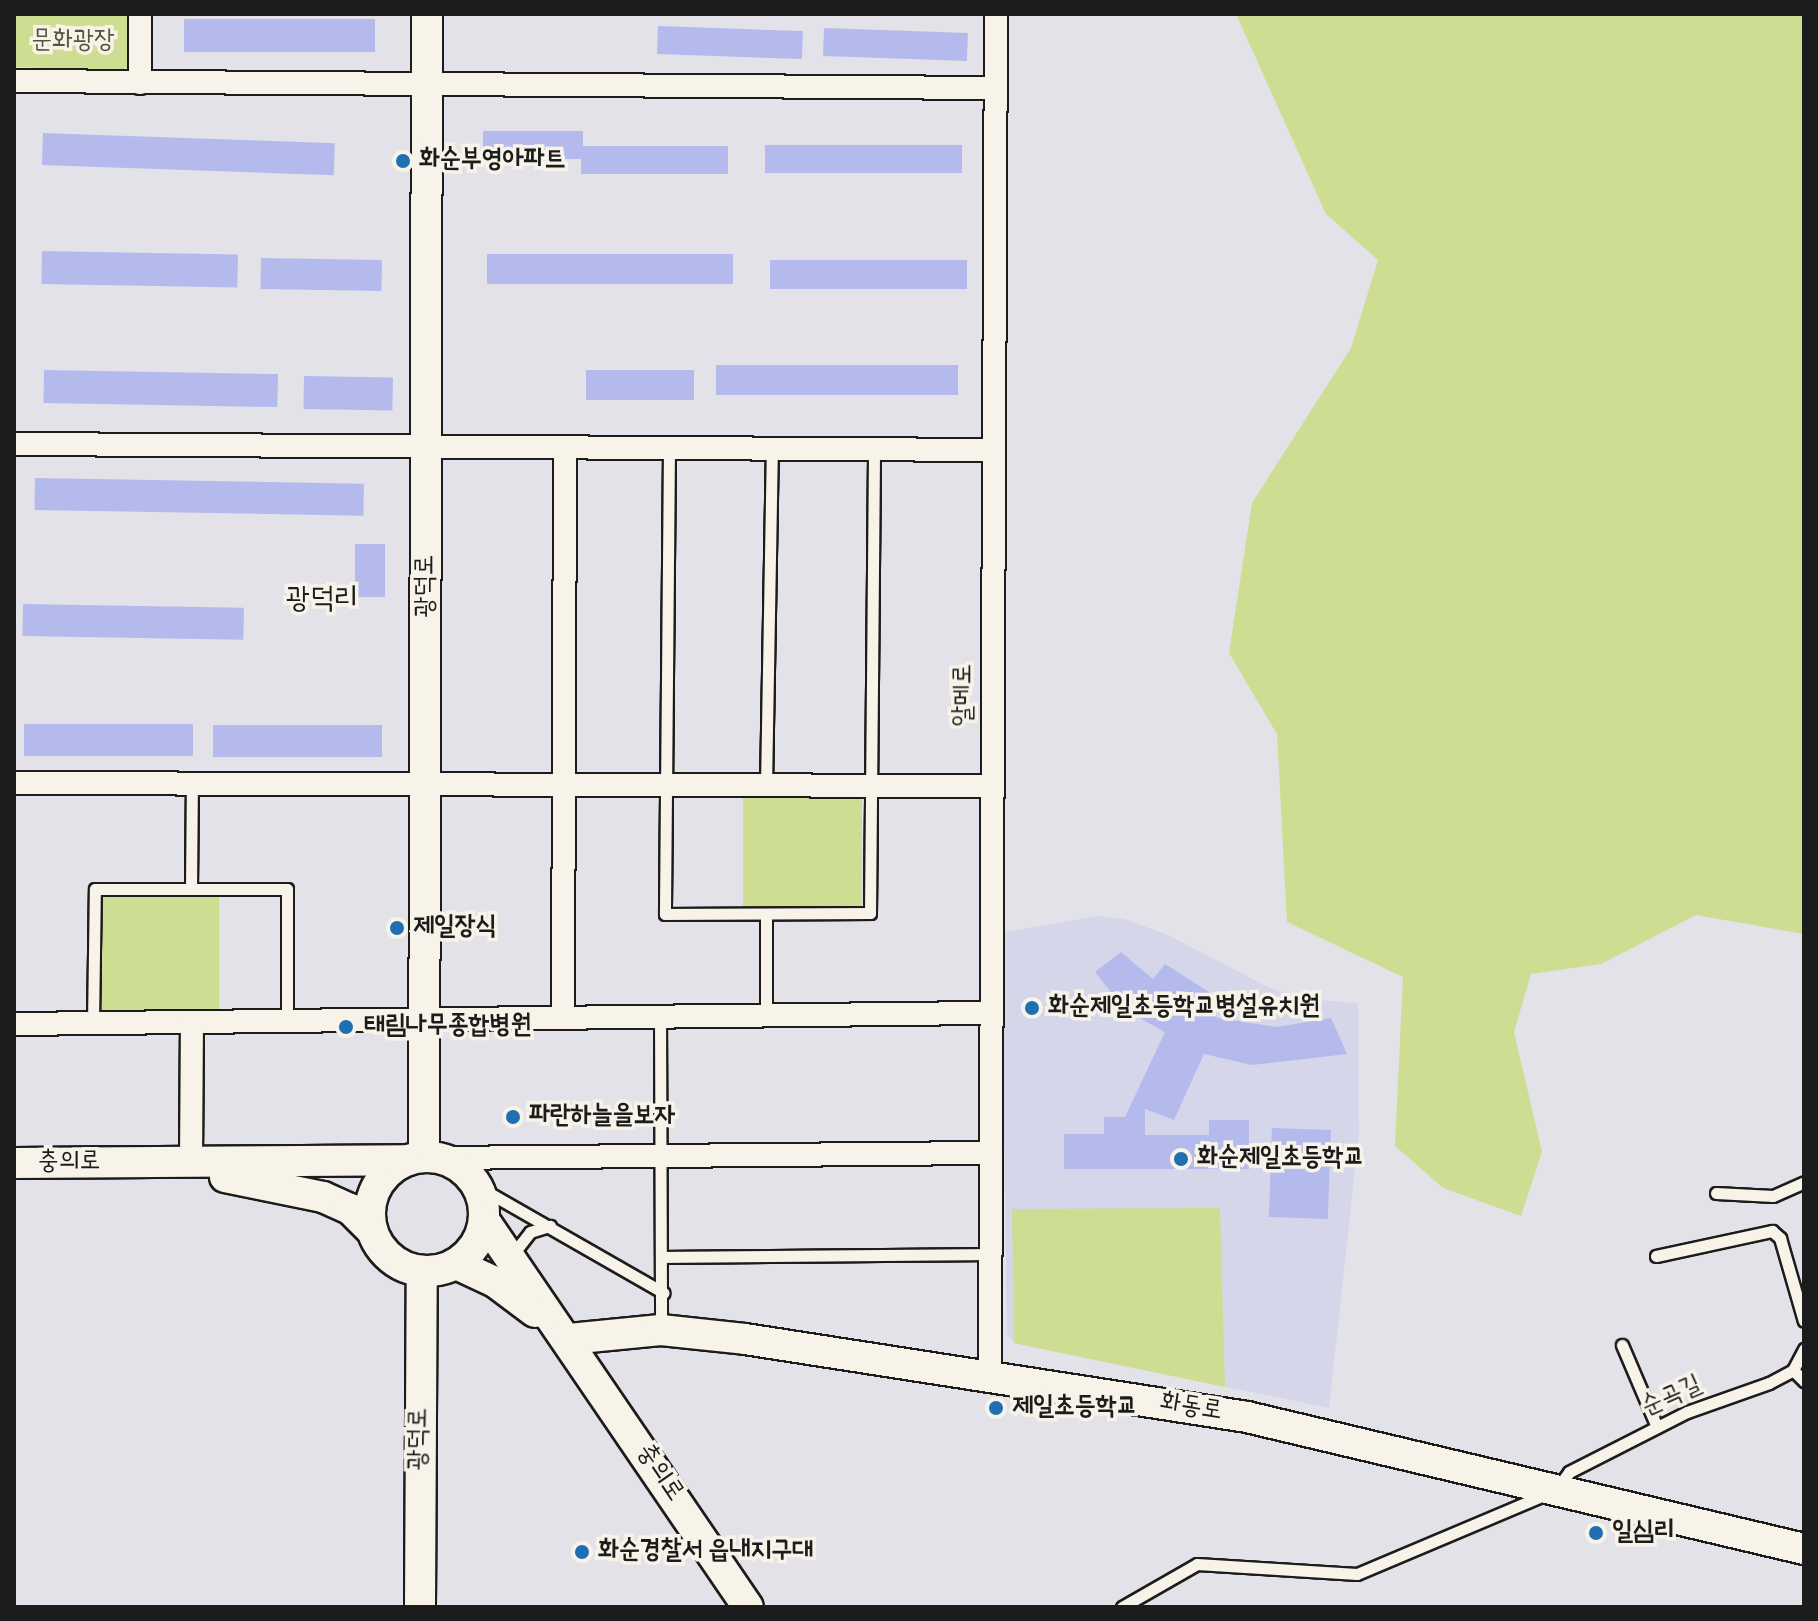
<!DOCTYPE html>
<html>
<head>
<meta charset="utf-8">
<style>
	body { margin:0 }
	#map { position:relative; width:1818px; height:1621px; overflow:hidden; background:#e3e2e9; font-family:Dekko,"Poor Story",sans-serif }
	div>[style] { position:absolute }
	.built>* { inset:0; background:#d5d6ea }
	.green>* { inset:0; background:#cddd91; transform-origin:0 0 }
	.building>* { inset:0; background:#b4bbec; transform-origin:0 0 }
	.roads { filter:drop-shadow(2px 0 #1c1c1c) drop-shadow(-2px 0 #1c1c1c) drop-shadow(0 2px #1c1c1c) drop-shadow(0 -2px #1c1c1c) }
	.lane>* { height:11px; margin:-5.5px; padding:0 5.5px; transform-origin:5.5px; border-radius:5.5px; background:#f7f3e8 }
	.street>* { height:22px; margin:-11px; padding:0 11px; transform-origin:11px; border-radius:11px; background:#f7f3e8 }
	.secondary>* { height:30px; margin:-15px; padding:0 15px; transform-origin:15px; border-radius:15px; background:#f7f3e8 }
	.secondary>.ring { margin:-15px; padding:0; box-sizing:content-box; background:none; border:30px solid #f7f3e8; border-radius:50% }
	.dots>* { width:22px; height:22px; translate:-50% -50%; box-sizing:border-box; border:4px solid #f7f3e8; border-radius:50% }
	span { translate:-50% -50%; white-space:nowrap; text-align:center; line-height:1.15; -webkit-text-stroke:7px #f7f3e8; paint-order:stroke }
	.park-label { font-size:26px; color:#51563f }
	.poi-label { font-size:26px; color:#1c1c1c; font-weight:700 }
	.left { translate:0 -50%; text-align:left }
	.street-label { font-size:26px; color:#1c1c1c }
	.quarter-label { font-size:30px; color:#1c1c1c }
	.frame { position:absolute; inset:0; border:16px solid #1c1c1c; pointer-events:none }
</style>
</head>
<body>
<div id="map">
	<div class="built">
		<div style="clip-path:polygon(1098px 916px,1124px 919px,1168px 935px,1268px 987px,1303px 999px,1358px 1003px,1359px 1133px,1329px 1408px,1014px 1343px,1007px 1333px,1001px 933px)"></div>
	</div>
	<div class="green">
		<div style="clip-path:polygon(14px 14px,132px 14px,131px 65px,121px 70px,14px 67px)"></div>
		<div style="clip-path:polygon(1236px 14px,1804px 14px,1804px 934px,1696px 915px,1601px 964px,1531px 974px,1514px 1032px,1542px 1152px,1521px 1216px,1443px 1188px,1395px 1146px,1403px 977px,1287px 922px,1277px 734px,1229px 653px,1252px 503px,1351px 348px,1378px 260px,1326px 214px)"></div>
		<div style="left:743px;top:794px;width:119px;height:114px"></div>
		<div style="left:100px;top:895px;width:119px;height:120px"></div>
		<div style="clip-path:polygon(1220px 1208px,1225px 1387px,1014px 1343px,1012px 1209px)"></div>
	</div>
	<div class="building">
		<div style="left:184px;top:19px;width:191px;height:33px"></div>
		<div style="left:658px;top:26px;width:145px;height:28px;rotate:2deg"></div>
		<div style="left:824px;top:28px;width:144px;height:28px;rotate:2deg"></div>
		<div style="clip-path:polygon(483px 131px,583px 131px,583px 146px,728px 146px,728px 174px,581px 174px,581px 159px,483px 159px)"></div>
		<div style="left:43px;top:133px;width:292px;height:32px;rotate:2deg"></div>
		<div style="left:765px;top:145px;width:197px;height:28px"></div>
		<div style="left:42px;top:251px;width:196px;height:33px;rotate:1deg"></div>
		<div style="left:487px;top:254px;width:246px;height:30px"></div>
		<div style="left:261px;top:258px;width:121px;height:31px;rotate:1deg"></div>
		<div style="left:770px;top:260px;width:197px;height:29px"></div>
		<div style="left:958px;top:365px;width:30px;height:242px;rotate:90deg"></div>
		<div style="left:44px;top:370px;width:234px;height:33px;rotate:1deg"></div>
		<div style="left:586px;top:370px;width:108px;height:30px"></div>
		<div style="left:304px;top:376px;width:89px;height:33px;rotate:1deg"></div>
		<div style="left:35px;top:478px;width:329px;height:32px;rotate:1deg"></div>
		<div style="left:355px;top:544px;width:30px;height:53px"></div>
		<div style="left:23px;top:604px;width:221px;height:32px;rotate:1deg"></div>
		<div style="left:24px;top:724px;width:169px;height:32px"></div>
		<div style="left:213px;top:725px;width:169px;height:32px"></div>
		<div style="clip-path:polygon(1121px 952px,1153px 979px,1165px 964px,1209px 992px,1200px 1006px,1218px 1018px,1277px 1027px,1331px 1018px,1347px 1054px,1252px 1065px,1204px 1054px,1174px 1120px,1145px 1109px,1145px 1135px,1209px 1135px,1209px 1120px,1249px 1120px,1249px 1169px,1064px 1169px,1064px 1134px,1104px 1134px,1104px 1117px,1125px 1117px,1165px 1032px,1125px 1010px,1095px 972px)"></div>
		<div style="left:1272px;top:1128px;width:59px;height:89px;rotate:2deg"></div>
	</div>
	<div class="roads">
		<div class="lane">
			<div style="left:669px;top:449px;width:465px;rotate:90.5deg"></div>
			<div style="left:665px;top:914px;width:205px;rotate:-0.3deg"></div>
			<div style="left:870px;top:913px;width:463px;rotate:-89.5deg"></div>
			<div style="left:766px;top:786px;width:337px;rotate:-89deg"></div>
			<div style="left:191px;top:889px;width:96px"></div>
			<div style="left:287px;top:889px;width:136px;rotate:90deg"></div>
			<div style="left:766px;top:1014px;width:100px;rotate:-90deg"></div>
			<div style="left:660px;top:1015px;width:314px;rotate:89.8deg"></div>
			<div style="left:93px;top:1024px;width:135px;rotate:-89.2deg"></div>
			<div style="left:95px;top:889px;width:96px"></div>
			<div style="left:191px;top:889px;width:106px;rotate:-89.5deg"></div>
			<div style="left:477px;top:1186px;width:215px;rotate:29.8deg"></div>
			<div style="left:1716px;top:1193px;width:57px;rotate:3deg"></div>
			<div style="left:1773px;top:1196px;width:34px;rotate:-24deg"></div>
			<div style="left:513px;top:1254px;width:28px;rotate:-52deg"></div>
			<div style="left:530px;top:1232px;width:21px;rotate:-17deg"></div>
			<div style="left:1656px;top:1256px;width:119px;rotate:-12.2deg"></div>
			<div style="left:1772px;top:1231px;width:11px;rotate:41deg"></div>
			<div style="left:1780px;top:1238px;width:86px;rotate:73.9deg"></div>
			<div style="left:663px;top:1257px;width:327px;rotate:-0.5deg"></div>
			<div style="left:1622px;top:1345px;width:89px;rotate:66.9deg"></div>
			<div style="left:1793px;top:1370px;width:16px;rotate:45deg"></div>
			<div style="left:1122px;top:1607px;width:86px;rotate:-29.8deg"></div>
			<div style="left:1197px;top:1564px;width:160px;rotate:3.6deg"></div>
			<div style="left:1357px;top:1574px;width:216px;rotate:-22.9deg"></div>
			<div style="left:1556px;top:1490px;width:22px;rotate:-54deg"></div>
			<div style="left:1569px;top:1472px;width:132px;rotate:-27deg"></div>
			<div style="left:1687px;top:1412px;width:87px;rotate:-19.5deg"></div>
			<div style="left:1769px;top:1383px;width:27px;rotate:-28deg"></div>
			<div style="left:1793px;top:1370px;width:24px;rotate:-62deg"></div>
		</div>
		<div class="street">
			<div style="left:140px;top:14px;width:69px;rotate:90deg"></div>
			<div style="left:14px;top:81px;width:982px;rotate:0.41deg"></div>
			<div style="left:14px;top:444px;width:980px;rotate:0.35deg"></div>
			<div style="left:14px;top:783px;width:979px;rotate:0.18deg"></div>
			<div style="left:563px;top:1018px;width:570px;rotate:-89.8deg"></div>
			<div style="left:14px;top:1024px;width:977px;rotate:-0.65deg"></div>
			<div style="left:436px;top:1158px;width:555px;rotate:-0.52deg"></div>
			<div style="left:191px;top:1162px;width:138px;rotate:-89.6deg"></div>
			<div style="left:990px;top:1375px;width:1361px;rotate:-89.75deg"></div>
		</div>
		<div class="secondary">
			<div class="ring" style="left:370px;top:1157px;width:84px;height:84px"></div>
			<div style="left:424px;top:1157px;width:1143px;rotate:-89.85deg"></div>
			<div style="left:14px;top:1163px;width:394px;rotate:-0.4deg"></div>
			<div style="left:225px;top:1177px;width:100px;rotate:11.5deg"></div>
			<div style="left:323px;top:1197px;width:30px;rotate:24deg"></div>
			<div style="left:350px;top:1209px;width:30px;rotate:45deg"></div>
			<div style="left:484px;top:1220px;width:468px;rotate:55.7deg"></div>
			<div style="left:456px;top:1264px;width:43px;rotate:24.8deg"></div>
			<div style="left:495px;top:1282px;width:50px;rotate:36.9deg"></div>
			<div style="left:569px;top:1339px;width:92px;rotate:-5.6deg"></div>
			<div style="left:661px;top:1330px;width:84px;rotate:6.1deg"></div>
			<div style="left:745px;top:1339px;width:508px;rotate:8.83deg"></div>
			<div style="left:1247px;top:1417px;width:572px;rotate:13.33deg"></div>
			<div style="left:420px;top:1607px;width:335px;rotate:-89.7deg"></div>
		</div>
	</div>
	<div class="dots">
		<div style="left:403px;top:161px;background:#1f6fb2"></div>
		<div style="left:397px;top:928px;background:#1f6fb2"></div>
		<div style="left:1032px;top:1008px;background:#1f6fb2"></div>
		<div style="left:346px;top:1027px;background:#1f6fb2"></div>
		<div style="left:513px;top:1117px;background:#1f6fb2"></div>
		<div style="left:1181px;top:1159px;background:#1f6fb2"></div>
		<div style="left:996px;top:1408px;background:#1f6fb2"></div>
		<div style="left:1596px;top:1533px;background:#1f6fb2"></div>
		<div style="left:582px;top:1552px;background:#1f6fb2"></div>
	</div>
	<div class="park-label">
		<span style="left:73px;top:42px">문화광장</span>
	</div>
	<div class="poi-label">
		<span class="left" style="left:419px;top:161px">화순부영아파트</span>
		<span class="left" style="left:413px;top:928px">제일장식</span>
		<span class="left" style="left:1048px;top:1008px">화순제일초등학교병설유치원</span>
		<span class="left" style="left:364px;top:1027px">태림나무종합병원</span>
		<span class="left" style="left:529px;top:1117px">파란하늘을보자</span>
		<span class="left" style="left:1197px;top:1159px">화순제일초등학교</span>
		<span class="left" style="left:1012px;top:1408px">제일초등학교</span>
		<span class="left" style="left:1612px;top:1533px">일심리</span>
		<span class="left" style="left:598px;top:1552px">화순경찰서 읍내지구대</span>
	</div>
	<div class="street-label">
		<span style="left:427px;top:586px;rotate:-90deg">광덕로</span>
		<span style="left:965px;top:695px;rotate:-90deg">알메로</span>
		<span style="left:69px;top:1163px">충의로</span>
		<span style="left:1672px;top:1397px;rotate:-24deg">순곡길</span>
		<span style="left:1191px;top:1408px;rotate:9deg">화동로</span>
		<span style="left:420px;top:1439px;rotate:-89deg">광덕로</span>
		<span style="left:659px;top:1473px;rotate:56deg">충의로</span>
	</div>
	<div class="quarter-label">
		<span style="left:322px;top:602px">광덕리</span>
	</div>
	<div class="frame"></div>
</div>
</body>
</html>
